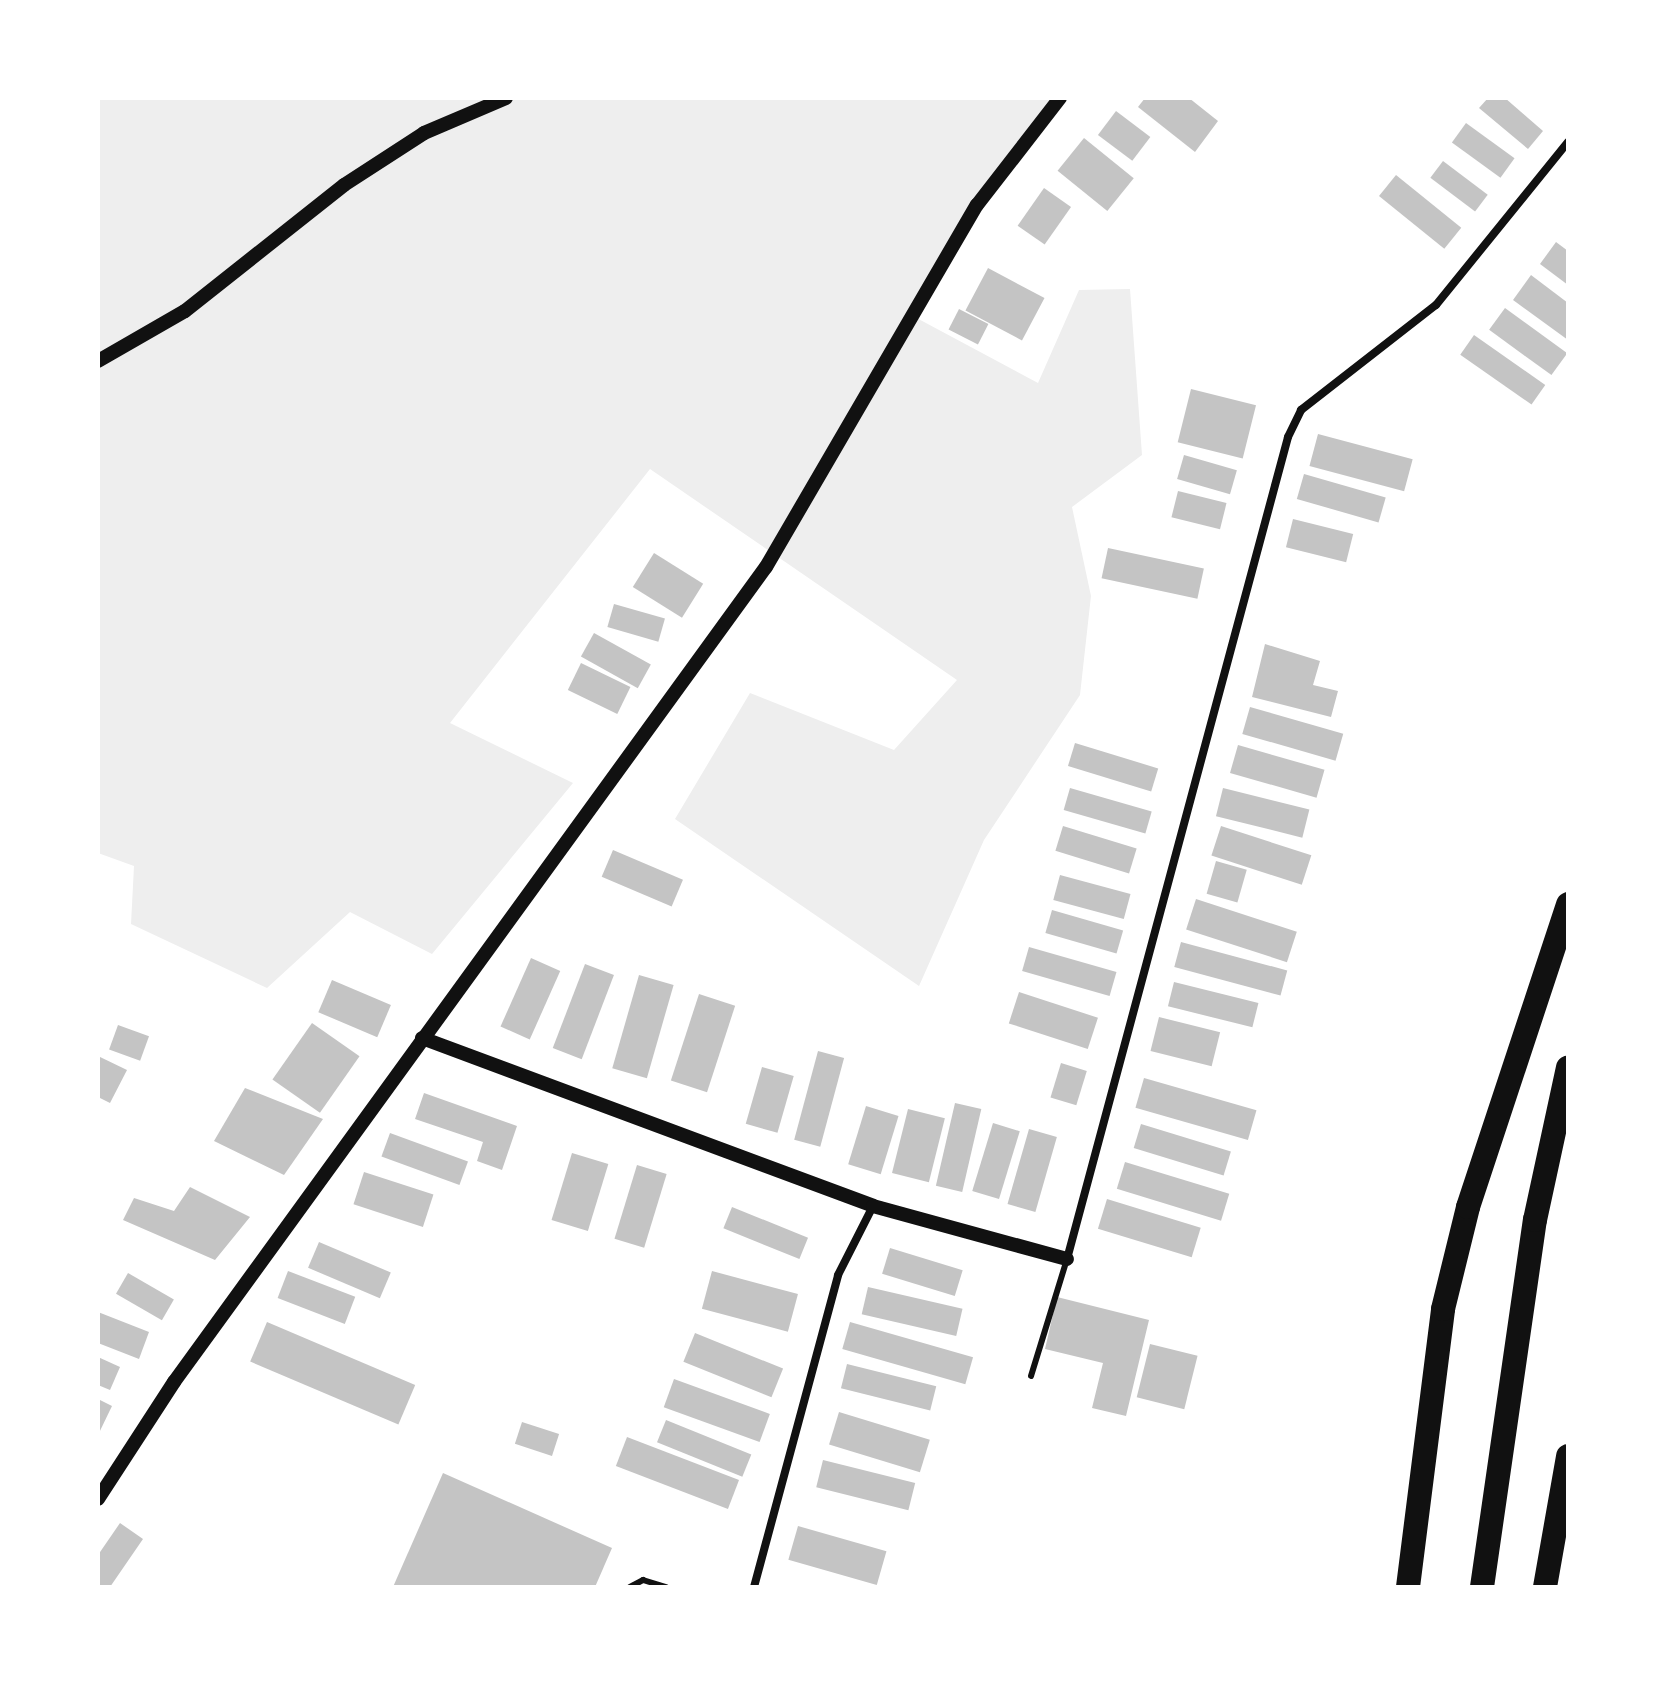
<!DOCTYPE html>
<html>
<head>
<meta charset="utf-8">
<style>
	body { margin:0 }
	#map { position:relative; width:1666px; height:1685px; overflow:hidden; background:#fff; font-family:Jost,sans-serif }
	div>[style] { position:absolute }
	.green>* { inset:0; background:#eee }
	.building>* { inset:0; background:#c4c4c4; transform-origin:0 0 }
	.service>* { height:6px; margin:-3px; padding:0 3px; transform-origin:3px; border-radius:3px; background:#111 }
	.minor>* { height:8px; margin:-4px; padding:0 4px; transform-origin:4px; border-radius:4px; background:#111 }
	.tertiary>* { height:14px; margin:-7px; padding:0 7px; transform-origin:7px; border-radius:7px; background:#111 }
	.motorway>* { height:24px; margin:-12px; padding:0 12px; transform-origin:12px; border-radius:12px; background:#111 }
	span { translate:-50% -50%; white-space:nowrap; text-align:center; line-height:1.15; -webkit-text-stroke:6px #fff; paint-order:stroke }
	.frame { position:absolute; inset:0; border:100px solid #fff; pointer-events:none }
</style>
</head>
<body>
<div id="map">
	<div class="green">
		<div style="clip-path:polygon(98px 98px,1060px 98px,1012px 158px,911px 315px,1038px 383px,1079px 290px,1130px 289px,1142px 455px,1072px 507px,1091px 596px,1080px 695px,984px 840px,919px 986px,675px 819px,750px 693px,894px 750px,957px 680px,650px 469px,450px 723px,573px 783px,432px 954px,350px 912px,267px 988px,131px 924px,134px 866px,98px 853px)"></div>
	</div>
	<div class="building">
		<div style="clip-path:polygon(1145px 98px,1189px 98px,1218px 121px,1195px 152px,1138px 107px)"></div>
		<div style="clip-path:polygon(1488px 98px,1505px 98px,1543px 131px,1528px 149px,1479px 108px)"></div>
		<div style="left:1116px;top:111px;width:43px;height:30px;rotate:37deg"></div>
		<div style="left:1466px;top:123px;width:60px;height:24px;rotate:36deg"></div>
		<div style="left:1084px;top:138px;width:64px;height:42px;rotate:39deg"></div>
		<div style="left:1443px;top:161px;width:56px;height:21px;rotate:37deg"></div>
		<div style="left:1396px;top:175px;width:84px;height:27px;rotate:39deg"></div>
		<div style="left:1044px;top:188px;width:33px;height:46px;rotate:35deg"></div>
		<div style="clip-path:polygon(1556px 242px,1568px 251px,1568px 285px,1540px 264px)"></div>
		<div style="left:988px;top:268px;width:64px;height:48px;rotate:28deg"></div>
		<div style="clip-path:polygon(1531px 275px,1568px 303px,1568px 340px,1513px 300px)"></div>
		<div style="left:1505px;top:308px;width:77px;height:27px;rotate:36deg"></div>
		<div style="left:959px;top:309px;width:33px;height:23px;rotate:27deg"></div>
		<div style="left:1474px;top:335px;width:87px;height:24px;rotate:35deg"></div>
		<div style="left:1191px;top:389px;width:67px;height:55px;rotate:14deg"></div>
		<div style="left:1318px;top:434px;width:98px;height:33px;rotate:15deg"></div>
		<div style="left:1184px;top:455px;width:55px;height:25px;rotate:16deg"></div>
		<div style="left:1304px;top:474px;width:85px;height:26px;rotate:16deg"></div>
		<div style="left:1178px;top:491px;width:50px;height:27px;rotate:14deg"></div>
		<div style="left:1293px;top:519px;width:62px;height:29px;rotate:14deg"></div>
		<div style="left:1108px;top:548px;width:98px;height:31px;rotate:12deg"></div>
		<div style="left:654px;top:553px;width:58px;height:40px;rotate:32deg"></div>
		<div style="left:614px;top:604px;width:53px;height:24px;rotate:16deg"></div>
		<div style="left:594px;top:633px;width:65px;height:27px;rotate:29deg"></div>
		<div style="clip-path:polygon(1265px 644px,1320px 661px,1313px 685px,1338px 691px,1331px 717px,1252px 697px)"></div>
		<div style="left:581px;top:663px;width:55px;height:30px;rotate:26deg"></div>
		<div style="left:1250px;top:707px;width:97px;height:28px;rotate:16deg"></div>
		<div style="left:1075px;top:743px;width:87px;height:24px;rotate:17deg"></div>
		<div style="left:1238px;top:745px;width:90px;height:29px;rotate:16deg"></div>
		<div style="left:1070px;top:788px;width:85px;height:23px;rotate:16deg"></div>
		<div style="left:1223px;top:788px;width:89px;height:29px;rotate:14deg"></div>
		<div style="left:1063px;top:826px;width:77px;height:26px;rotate:17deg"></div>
		<div style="left:1221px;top:826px;width:95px;height:31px;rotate:18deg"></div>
		<div style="left:613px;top:850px;width:76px;height:29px;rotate:23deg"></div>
		<div style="left:1216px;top:861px;width:32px;height:34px;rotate:16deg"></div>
		<div style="left:1060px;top:875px;width:73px;height:26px;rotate:15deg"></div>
		<div style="left:1196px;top:899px;width:106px;height:32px;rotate:18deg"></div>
		<div style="left:1052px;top:910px;width:74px;height:24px;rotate:16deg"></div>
		<div style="left:1181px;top:942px;width:110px;height:26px;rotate:15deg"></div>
		<div style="left:1029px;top:947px;width:91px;height:25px;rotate:16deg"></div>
		<div style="left:531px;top:958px;width:32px;height:75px;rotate:24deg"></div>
		<div style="left:585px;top:964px;width:31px;height:90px;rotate:21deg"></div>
		<div style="left:639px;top:975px;width:36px;height:97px;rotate:16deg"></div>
		<div style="left:332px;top:980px;width:64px;height:35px;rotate:23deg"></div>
		<div style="left:1174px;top:982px;width:87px;height:25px;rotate:14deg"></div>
		<div style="left:1019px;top:992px;width:83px;height:33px;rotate:18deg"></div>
		<div style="left:699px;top:994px;width:38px;height:91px;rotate:18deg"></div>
		<div style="left:1159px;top:1017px;width:63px;height:35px;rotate:14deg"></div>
		<div style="left:312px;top:1023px;width:58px;height:69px;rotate:35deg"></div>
		<div style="left:118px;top:1025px;width:33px;height:26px;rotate:20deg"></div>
		<div style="left:818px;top:1051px;width:27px;height:92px;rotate:15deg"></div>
		<div style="clip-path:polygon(98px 1056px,127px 1070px,110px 1103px,98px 1097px)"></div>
		<div style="left:1061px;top:1063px;width:27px;height:36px;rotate:17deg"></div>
		<div style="left:762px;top:1067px;width:33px;height:59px;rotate:16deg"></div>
		<div style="left:1144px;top:1078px;width:117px;height:31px;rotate:16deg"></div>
		<div style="clip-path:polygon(245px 1088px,323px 1119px,284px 1175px,214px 1141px)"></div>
		<div style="clip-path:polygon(424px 1093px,517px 1126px,502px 1170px,477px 1161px,483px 1142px,415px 1119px)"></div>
		<div style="left:955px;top:1103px;width:27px;height:85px;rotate:13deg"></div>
		<div style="left:866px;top:1106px;width:34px;height:61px;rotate:17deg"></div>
		<div style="left:908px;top:1109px;width:38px;height:66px;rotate:14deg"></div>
		<div style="left:993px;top:1123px;width:28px;height:71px;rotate:17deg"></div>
		<div style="left:1141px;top:1124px;width:94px;height:25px;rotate:17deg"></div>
		<div style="left:1029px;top:1129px;width:29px;height:78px;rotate:16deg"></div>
		<div style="left:390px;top:1133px;width:83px;height:25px;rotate:20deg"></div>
		<div style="left:572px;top:1153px;width:38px;height:70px;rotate:17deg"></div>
		<div style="left:1125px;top:1162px;width:109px;height:28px;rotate:17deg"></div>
		<div style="left:637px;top:1165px;width:31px;height:77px;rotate:17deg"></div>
		<div style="left:364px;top:1172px;width:73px;height:34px;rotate:18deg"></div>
		<div style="clip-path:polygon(190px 1187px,250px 1217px,215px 1260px,123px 1220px,134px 1198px,174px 1211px)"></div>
		<div style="left:1107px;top:1199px;width:98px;height:31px;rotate:17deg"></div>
		<div style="left:732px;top:1207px;width:82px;height:23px;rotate:22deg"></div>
		<div style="left:319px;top:1242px;width:78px;height:28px;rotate:23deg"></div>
		<div style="left:890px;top:1248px;width:76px;height:27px;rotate:17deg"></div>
		<div style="left:288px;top:1271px;width:72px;height:29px;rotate:21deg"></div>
		<div style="left:712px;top:1271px;width:89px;height:39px;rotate:15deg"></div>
		<div style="left:128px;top:1273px;width:53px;height:24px;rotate:30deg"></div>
		<div style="left:868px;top:1287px;width:97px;height:28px;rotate:13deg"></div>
		<div style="clip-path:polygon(1057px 1297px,1149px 1320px,1126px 1416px,1092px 1408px,1103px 1363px,1045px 1349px)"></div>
		<div style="clip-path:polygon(98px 1312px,149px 1332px,139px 1359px,98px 1343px)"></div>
		<div style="left:267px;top:1322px;width:161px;height:43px;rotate:23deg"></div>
		<div style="left:850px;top:1322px;width:128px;height:28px;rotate:16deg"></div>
		<div style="left:695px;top:1333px;width:95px;height:31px;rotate:22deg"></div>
		<div style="left:1150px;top:1344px;width:49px;height:55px;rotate:14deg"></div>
		<div style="clip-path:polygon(98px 1357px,120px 1367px,110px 1390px,98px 1385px)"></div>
		<div style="left:847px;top:1364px;width:92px;height:25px;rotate:14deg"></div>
		<div style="left:674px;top:1379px;width:102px;height:30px;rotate:20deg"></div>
		<div style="clip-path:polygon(98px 1399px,112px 1406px,98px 1435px)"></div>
		<div style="left:839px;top:1412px;width:95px;height:34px;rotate:17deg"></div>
		<div style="left:666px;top:1420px;width:92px;height:24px;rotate:22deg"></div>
		<div style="left:522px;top:1422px;width:39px;height:23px;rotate:18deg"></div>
		<div style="left:627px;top:1437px;width:120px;height:31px;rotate:21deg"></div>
		<div style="left:823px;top:1460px;width:95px;height:28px;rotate:14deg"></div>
		<div style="clip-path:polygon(443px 1473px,612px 1548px,595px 1587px,393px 1587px)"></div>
		<div style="clip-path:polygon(120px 1523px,143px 1539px,110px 1587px,98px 1587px,98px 1555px)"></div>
		<div style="left:798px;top:1526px;width:92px;height:35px;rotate:16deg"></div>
	</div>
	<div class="service">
		<div style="left:1031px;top:1376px;width:122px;rotate:-72.9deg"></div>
		<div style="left:630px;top:1587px;width:15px;rotate:-28deg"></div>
		<div style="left:643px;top:1580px;width:24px;rotate:17deg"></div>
	</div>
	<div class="minor">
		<div style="left:1067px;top:1259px;width:851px;rotate:-74.95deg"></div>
		<div style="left:1288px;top:437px;width:30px;rotate:-64deg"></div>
		<div style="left:1301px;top:410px;width:171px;rotate:-37.9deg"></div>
		<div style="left:1436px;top:305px;width:210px;rotate:-51deg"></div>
		<div style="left:754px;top:1587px;width:323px;rotate:-74.9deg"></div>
		<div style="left:838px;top:1275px;width:77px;rotate:-63.1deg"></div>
	</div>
	<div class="tertiary">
		<div style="left:98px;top:361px;width:100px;rotate:-29.9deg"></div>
		<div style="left:185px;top:311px;width:203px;rotate:-38.4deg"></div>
		<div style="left:344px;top:185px;width:95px;rotate:-33deg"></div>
		<div style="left:424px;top:133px;width:89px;rotate:-23.1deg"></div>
		<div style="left:422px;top:1038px;width:481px;rotate:20.4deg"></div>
		<div style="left:873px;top:1206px;width:201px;rotate:15.3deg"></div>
		<div style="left:98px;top:1499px;width:140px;rotate:-57deg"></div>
		<div style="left:174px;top:1382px;width:1007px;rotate:-54.01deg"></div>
		<div style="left:766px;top:567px;width:419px;rotate:-59.8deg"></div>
		<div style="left:977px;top:205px;width:135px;rotate:-52.2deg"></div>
	</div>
	<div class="motorway">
		<div style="left:1408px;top:1587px;width:280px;rotate:-82.8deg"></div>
		<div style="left:1443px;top:1309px;width:105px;rotate:-76.2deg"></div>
		<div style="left:1468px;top:1207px;width:319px;rotate:-71.7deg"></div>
		<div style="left:1482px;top:1587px;width:371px;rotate:-81.8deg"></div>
		<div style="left:1535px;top:1220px;width:156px;rotate:-77.8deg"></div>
		<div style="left:1545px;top:1587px;width:133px;rotate:-80deg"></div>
	</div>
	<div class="frame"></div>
</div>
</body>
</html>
